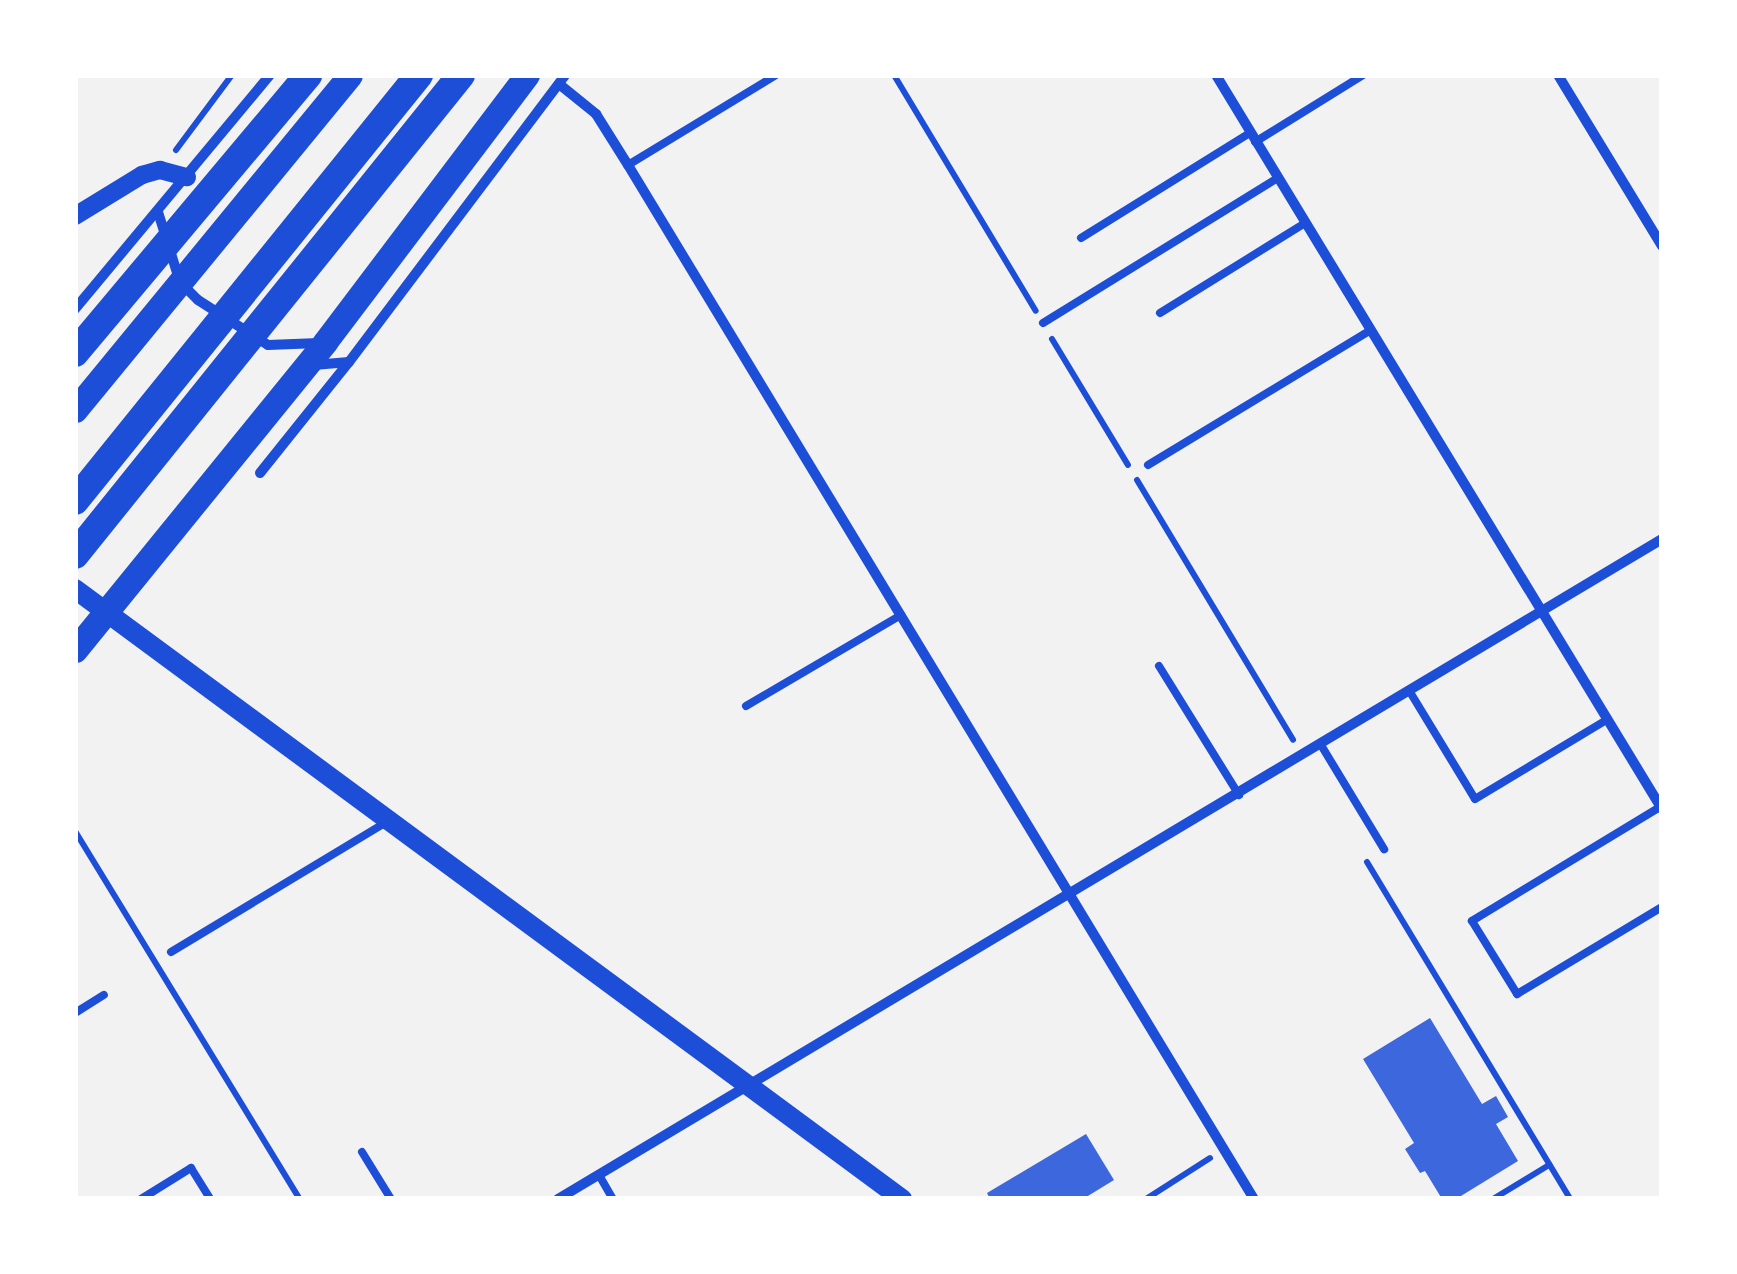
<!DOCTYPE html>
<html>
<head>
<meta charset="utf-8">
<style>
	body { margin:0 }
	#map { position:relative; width:1737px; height:1274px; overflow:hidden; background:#f2f2f2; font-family:"Noto Sans",sans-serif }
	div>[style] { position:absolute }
	.building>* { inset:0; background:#3d67dc }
	.path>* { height:6px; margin:-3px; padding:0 3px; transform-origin:3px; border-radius:3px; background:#1d4ed8 }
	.service>* { height:8px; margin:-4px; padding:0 4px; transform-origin:4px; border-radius:4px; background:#1d4ed8 }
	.minor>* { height:10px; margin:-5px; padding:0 5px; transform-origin:5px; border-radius:5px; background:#1d4ed8 }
	.tertiary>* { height:18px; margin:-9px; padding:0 9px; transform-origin:9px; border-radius:9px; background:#1d4ed8 }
	.secondary>* { height:20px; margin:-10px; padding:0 10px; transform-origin:10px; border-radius:10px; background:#1d4ed8 }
	.trunk>* { height:25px; margin:-12.5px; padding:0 12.5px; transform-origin:12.5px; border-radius:12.5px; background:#1d4ed8 }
	.motorway>* { height:28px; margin:-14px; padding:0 14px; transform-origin:14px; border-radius:14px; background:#1d4ed8 }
	span { translate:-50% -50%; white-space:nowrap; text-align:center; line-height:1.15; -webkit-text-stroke:8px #fff; paint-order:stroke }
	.frame { position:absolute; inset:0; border:78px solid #fff; pointer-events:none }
</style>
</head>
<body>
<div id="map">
	<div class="building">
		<div style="clip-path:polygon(1430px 1018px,1482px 1104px,1496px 1096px,1508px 1117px,1496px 1124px,1518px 1161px,1456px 1199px,1442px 1199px,1425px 1171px,1420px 1173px,1405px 1149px,1414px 1143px,1363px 1059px)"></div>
		<div style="clip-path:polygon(1086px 1134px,1114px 1180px,1083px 1199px,990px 1199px,987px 1193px)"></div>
	</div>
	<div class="path">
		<div style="left:894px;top:75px;width:275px;rotate:59deg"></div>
		<div style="left:176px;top:150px;width:94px;rotate:-53.3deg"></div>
		<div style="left:1052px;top:339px;width:147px;rotate:58.9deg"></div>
		<div style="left:1137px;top:480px;width:303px;rotate:59deg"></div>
		<div style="left:75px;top:831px;width:431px;rotate:58.6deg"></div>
		<div style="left:1367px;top:862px;width:393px;rotate:58.9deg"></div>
		<div style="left:1146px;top:1199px;width:76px;rotate:-32.6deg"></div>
		<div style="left:1493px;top:1199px;width:66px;rotate:-31.3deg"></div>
	</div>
	<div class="service">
		<div style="left:1255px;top:142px;width:127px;rotate:-31.8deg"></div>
		<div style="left:628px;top:165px;width:173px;rotate:-31.3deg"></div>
		<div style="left:1081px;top:238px;width:199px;rotate:-31.9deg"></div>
		<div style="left:1160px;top:313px;width:171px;rotate:-31.8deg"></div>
		<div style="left:1043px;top:323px;width:276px;rotate:-31.7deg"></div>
		<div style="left:1148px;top:465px;width:261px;rotate:-31.2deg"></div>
		<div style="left:1159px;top:666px;width:152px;rotate:58.2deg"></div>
		<div style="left:1410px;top:692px;width:125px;rotate:58.7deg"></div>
		<div style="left:1475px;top:799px;width:155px;rotate:-31deg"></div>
		<div style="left:746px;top:706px;width:180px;rotate:-30.4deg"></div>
		<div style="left:1321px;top:745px;width:122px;rotate:58.8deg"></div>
		<div style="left:1660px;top:807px;width:220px;rotate:148.8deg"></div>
		<div style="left:1472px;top:921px;width:86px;rotate:58.3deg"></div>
		<div style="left:1517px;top:994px;width:169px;rotate:-31deg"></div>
		<div style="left:171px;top:952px;width:250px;rotate:-31.1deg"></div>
		<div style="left:75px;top:1013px;width:34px;rotate:-32deg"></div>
		<div style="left:362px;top:1152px;width:55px;rotate:58.3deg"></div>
		<div style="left:599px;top:1175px;width:28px;rotate:60deg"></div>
		<div style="left:141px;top:1199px;width:59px;rotate:-31.8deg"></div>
		<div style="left:191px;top:1168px;width:36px;rotate:58deg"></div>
	</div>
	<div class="minor">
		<div style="left:1216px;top:75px;width:859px;rotate:58.72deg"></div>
		<div style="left:1558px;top:75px;width:200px;rotate:58.7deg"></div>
		<div style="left:559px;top:84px;width:48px;rotate:39deg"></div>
		<div style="left:596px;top:114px;width:60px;rotate:57.9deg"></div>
		<div style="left:628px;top:165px;width:1209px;rotate:58.81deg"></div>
		<div style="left:158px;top:212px;width:73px;rotate:72.6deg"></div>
		<div style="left:180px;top:282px;width:25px;rotate:45deg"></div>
		<div style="left:198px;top:300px;width:83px;rotate:32.7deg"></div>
		<div style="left:268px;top:345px;width:51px;rotate:-2.2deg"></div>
		<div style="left:75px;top:309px;width:305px;rotate:-50.2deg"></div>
		<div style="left:314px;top:365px;width:35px;rotate:-5deg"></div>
		<div style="left:349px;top:362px;width:359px;rotate:-53deg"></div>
		<div style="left:260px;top:473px;width:142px;rotate:-51.3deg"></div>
		<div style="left:558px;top:1199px;width:1286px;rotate:-30.87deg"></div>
	</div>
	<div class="tertiary">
		<div style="left:75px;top:216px;width:79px;rotate:-31.5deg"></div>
		<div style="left:142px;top:175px;width:19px;rotate:-16deg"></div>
		<div style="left:160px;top:170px;width:28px;rotate:15deg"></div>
	</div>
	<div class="secondary">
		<div style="left:75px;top:589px;width:1028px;rotate:36.41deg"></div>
	</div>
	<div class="trunk">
		<div style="left:75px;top:410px;width:433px;rotate:-50.6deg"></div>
		<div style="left:75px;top:650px;width:397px;rotate:-50.9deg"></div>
		<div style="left:325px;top:342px;width:335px;rotate:-52.9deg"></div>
	</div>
	<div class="motorway">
		<div style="left:75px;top:353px;width:363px;rotate:-50deg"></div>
		<div style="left:75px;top:501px;width:548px;rotate:-51.08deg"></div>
		<div style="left:75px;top:555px;width:616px;rotate:-51.19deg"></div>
	</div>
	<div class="frame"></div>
</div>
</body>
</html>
